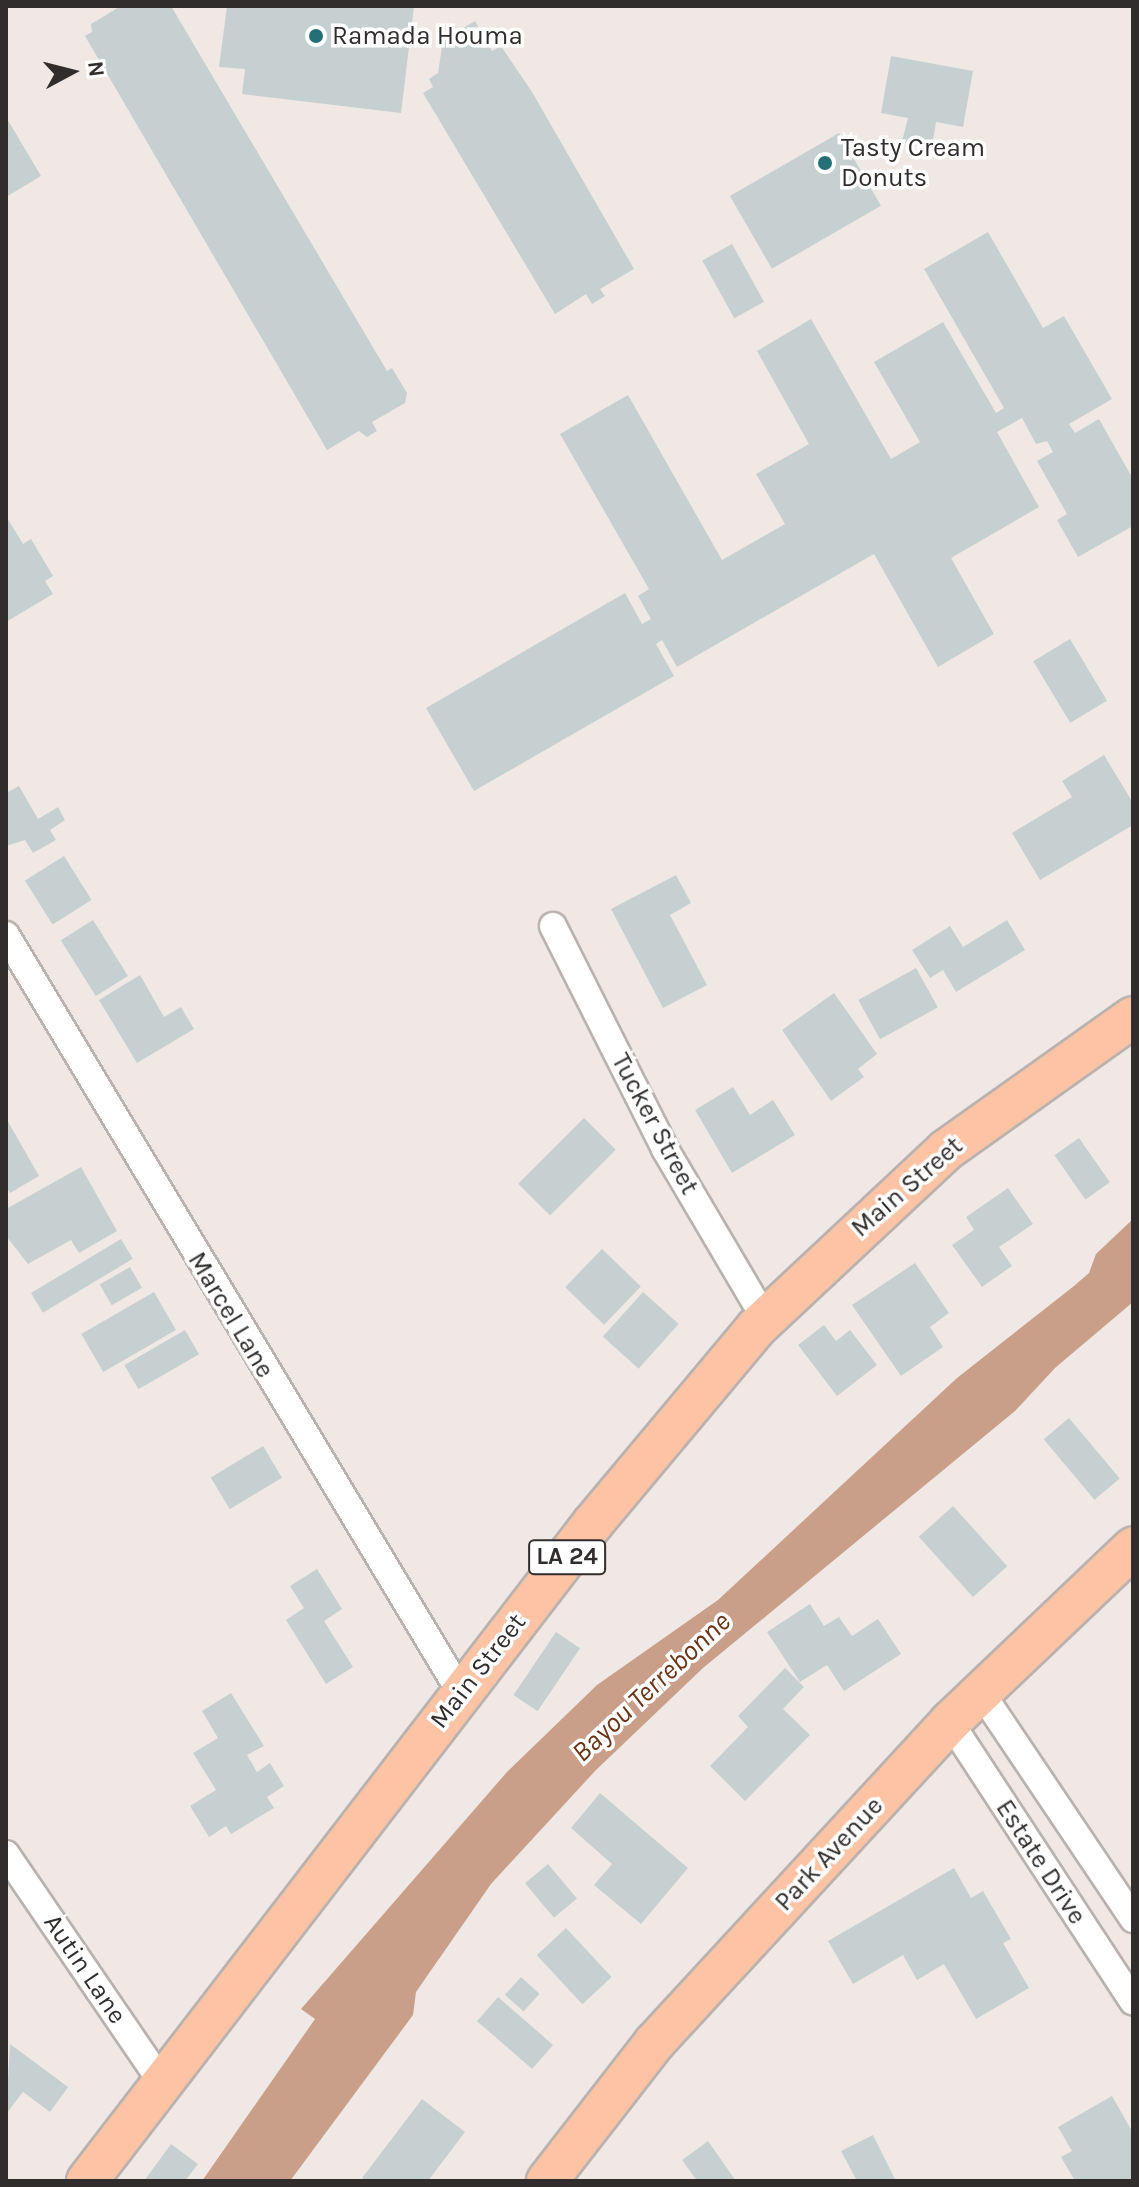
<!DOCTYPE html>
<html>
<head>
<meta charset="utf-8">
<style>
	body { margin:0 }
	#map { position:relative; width:1139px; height:2187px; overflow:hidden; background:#f0e8e5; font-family:Karla,sans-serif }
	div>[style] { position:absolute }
	.water>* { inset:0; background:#c99f8a }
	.building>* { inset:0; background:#c7d0d1; transform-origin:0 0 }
	.roads { filter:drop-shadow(2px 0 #b9b2af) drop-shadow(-2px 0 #b9b2af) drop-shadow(0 2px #b9b2af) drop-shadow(0 -2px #b9b2af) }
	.street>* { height:26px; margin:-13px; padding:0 13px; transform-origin:13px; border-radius:13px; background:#fff }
	.primary>* { height:40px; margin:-20px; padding:0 20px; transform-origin:20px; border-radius:20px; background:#fcc3a5 }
	.dots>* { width:22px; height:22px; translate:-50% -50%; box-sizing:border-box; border:4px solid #fff; border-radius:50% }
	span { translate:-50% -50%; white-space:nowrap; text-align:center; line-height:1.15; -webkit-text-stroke:7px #fff; paint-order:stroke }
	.shield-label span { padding:2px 6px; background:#fff; border:2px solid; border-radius:6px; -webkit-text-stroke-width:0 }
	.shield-label { font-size:24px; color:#302d2c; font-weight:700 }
	.poi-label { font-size:26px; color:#302d2c }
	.left { translate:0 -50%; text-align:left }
	.street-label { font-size:26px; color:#302d2c }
	.water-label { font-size:28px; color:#6a3415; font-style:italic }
	.frame { position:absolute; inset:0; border:8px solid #302d2c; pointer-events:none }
	.north { position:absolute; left:32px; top:32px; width:80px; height:80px; -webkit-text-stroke:6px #fff; paint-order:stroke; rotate:83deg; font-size:22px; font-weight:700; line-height:32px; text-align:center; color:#302d2c }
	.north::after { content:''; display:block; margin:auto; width:28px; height:36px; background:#302d2c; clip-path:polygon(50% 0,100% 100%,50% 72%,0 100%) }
</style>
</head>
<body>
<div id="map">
	<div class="water">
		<div style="clip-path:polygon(1133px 1219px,1133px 1302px,1055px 1368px,1015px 1411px,703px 1668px,596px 1770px,491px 1884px,416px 1992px,413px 2015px,290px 2181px,202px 2181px,315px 2019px,301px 2009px,507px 1772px,597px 1685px,718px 1600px,957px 1378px,1074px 1286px,1089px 1273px,1096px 1254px)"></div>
	</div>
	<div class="building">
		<div style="clip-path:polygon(121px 6px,171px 6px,387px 371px,392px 368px,407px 393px,405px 403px,372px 422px,377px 431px,367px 437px,359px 431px,327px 450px,85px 36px,92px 32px,91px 24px)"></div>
		<div style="clip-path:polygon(227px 6px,414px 6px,401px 113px,242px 94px,245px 69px,219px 67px)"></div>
		<div style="clip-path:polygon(475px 21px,492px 51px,501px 46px,532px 92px,634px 269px,600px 289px,605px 296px,592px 304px,586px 294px,555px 314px,423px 93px,433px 87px,429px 79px,438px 73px,443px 40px)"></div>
		<div style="clip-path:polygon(891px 56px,973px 71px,963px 127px,936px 122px,932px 148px,902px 142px,908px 118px,881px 113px)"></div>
		<div style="clip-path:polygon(6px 117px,41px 176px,6px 197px)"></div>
		<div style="left:839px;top:133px;width:84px;height:126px;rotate:60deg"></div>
		<div style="clip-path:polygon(988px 232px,1043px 328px,1064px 316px,1112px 399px,1069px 424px,1075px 433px,1099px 419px,1133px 479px,1133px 526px,1078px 557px,1057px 520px,1067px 514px,1037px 461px,1053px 452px,1047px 441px,1036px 444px,1022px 418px,997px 432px,1039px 507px,951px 558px,994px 634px,938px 667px,874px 554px,677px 667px,662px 640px,656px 644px,674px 676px,474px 791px,426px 708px,625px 593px,642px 624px,651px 619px,638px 596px,649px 589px,560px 434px,628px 395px,722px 560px,785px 524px,756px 474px,809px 444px,757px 351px,811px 319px,891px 459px,920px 442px,874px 362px,943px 322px,996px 413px,1004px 408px,924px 269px)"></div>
		<div style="left:732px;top:244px;width:66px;height:34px;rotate:61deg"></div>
		<div style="clip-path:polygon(6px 516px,23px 544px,31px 539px,53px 576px,45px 581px,53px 594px,6px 622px)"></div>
		<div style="left:1070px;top:639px;width:72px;height:43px;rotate:59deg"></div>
		<div style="clip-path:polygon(1104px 755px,1133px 803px,1133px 825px,1040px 880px,1012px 833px,1072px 797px,1062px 781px)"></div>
		<div style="clip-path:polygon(19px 786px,38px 819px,58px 807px,65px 820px,50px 830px,56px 840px,33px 853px,25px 840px,6px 846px,6px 793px)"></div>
		<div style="left:64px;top:856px;width:52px;height:46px;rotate:58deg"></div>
		<div style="clip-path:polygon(676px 875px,691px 903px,670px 915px,707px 985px,663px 1008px,611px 909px)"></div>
		<div style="left:93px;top:920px;width:66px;height:38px;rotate:58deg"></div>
		<div style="clip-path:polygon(1007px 920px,1025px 950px,956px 992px,943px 970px,930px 978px,912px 950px,950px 926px,963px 947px)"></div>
		<div style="left:916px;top:968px;width:45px;height:66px;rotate:61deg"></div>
		<div style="clip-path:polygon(140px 975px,164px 1017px,181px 1007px,194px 1029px,137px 1063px,99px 1000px)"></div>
		<div style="clip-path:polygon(834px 993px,877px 1054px,858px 1069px,864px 1077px,831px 1101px,782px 1030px)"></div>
		<div style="clip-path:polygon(733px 1087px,750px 1115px,773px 1100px,795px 1135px,732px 1173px,695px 1110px)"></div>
		<div style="clip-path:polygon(6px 1118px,39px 1176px,10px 1193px,6px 1187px)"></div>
		<div style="left:584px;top:1118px;width:45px;height:93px;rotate:45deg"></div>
		<div style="left:1079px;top:1138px;width:54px;height:30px;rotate:55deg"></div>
		<div style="clip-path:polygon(81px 1167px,117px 1231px,79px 1253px,71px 1240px,28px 1264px,6px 1236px,6px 1209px)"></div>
		<div style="clip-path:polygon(1008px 1188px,1033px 1224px,999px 1247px,1012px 1266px,982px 1287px,952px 1245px,974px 1230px,966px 1217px)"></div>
		<div style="left:121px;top:1239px;width:23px;height:105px;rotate:59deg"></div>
		<div style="left:602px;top:1249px;width:54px;height:53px;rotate:44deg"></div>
		<div style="clip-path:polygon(915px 1263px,949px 1313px,930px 1327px,943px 1347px,901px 1376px,852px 1305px)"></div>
		<div style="left:130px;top:1267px;width:24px;height:35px;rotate:60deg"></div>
		<div style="left:154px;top:1292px;width:44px;height:84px;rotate:60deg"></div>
		<div style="left:643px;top:1292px;width:48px;height:60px;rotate:42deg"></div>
		<div style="clip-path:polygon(824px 1325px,836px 1341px,850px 1330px,877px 1365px,837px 1396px,798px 1345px)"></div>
		<div style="left:185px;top:1330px;width:28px;height:70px;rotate:60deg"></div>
		<div style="left:1069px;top:1418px;width:79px;height:33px;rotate:50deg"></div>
		<div style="left:263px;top:1446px;width:37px;height:61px;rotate:59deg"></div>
		<div style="left:953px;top:1506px;width:81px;height:46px;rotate:48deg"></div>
		<div style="clip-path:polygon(317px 1569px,342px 1609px,324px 1621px,353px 1667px,326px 1684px,286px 1620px,304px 1608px,290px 1586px)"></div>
		<div style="clip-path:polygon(810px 1604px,824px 1626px,839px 1617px,852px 1636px,878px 1619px,901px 1654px,844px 1691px,827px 1665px,800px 1682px,767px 1632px)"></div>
		<div style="left:556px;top:1632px;width:29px;height:76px;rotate:34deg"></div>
		<div style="clip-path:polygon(785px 1668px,804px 1687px,783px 1709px,810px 1735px,745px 1801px,710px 1766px,748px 1727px,738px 1716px)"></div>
		<div style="clip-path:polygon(231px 1693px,264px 1746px,247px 1755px,257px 1772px,270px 1763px,284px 1786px,267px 1797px,274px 1808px,231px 1834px,226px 1826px,209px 1837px,190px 1806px,216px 1790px,193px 1753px,218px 1738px,202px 1711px)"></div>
		<div style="clip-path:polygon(600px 1793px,688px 1868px,641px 1924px,594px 1885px,612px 1864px,571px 1828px)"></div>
		<div style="left:548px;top:1864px;width:45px;height:30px;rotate:50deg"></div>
		<div style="clip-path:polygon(954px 1868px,971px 1898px,983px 1891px,1011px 1939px,1003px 1943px,1029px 1988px,976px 2019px,944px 1964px,917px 1980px,903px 1955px,853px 1984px,828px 1941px)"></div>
		<div style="left:566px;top:1928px;width:67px;height:40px;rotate:47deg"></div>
		<div style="left:521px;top:1977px;width:25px;height:24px;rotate:42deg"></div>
		<div style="left:498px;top:1997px;width:73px;height:32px;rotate:41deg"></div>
		<div style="clip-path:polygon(10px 2044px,68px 2087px,50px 2112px,23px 2092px,6px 2114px)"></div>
		<div style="clip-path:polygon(1112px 2096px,1133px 2133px,1133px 2181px,1075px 2181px,1061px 2157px,1072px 2151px,1058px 2127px)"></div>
		<div style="clip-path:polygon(422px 2099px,465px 2132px,428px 2181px,366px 2181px,362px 2178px)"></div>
		<div style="clip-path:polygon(873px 2135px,896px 2181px,857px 2181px,841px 2151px)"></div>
		<div style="clip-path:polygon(708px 2141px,736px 2181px,697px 2181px,682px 2160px)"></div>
		<div style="clip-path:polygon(171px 2144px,198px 2164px,185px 2181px,144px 2181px)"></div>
	</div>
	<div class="roads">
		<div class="street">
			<div style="left:553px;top:926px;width:250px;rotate:63.3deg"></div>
			<div style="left:665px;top:1149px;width:197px;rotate:59.5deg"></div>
			<div style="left:6px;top:935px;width:884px;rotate:59.03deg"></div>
			<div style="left:980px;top:1691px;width:275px;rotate:56.1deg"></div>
			<div style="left:950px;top:1722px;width:334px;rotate:56.8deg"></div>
			<div style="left:6px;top:1854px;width:278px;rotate:55.7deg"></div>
		</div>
		<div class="primary">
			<div style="left:87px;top:2181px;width:830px;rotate:-52.44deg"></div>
			<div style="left:593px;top:1523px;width:254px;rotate:-50.1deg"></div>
			<div style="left:756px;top:1328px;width:260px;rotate:-43.1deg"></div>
			<div style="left:946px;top:1150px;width:229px;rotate:-35.4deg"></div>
			<div style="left:547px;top:2181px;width:175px;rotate:-52.2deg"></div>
			<div style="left:654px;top:2043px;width:437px;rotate:-47.3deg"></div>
			<div style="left:950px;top:1722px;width:253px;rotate:-43.6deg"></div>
		</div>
	</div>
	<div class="dots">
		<div style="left:316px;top:36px;background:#256f77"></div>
		<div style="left:825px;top:163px;background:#256f77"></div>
	</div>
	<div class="shield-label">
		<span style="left:567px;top:1557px">LA 24</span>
	</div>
	<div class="poi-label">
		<span class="left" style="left:332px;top:36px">Ramada Houma</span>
		<span class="left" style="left:841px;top:163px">Tasty Cream<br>Donuts</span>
	</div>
	<div class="street-label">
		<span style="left:655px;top:1124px;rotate:62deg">Tucker Street</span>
		<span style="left:907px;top:1187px;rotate:-41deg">Main Street</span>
		<span style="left:231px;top:1315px;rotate:59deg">Marcel Lane</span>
		<span style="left:478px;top:1671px;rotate:-52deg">Main Street</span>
		<span style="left:829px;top:1854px;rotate:-47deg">Park Avenue</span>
		<span style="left:1041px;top:1862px;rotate:57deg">Estate Drive</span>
		<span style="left:85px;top:1969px;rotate:56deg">Autin Lane</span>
	</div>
	<div class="water-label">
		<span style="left:651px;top:1687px;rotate:-43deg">Bayou Terrebonne</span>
	</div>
	<div class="frame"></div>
	<div class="north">N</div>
</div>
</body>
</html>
